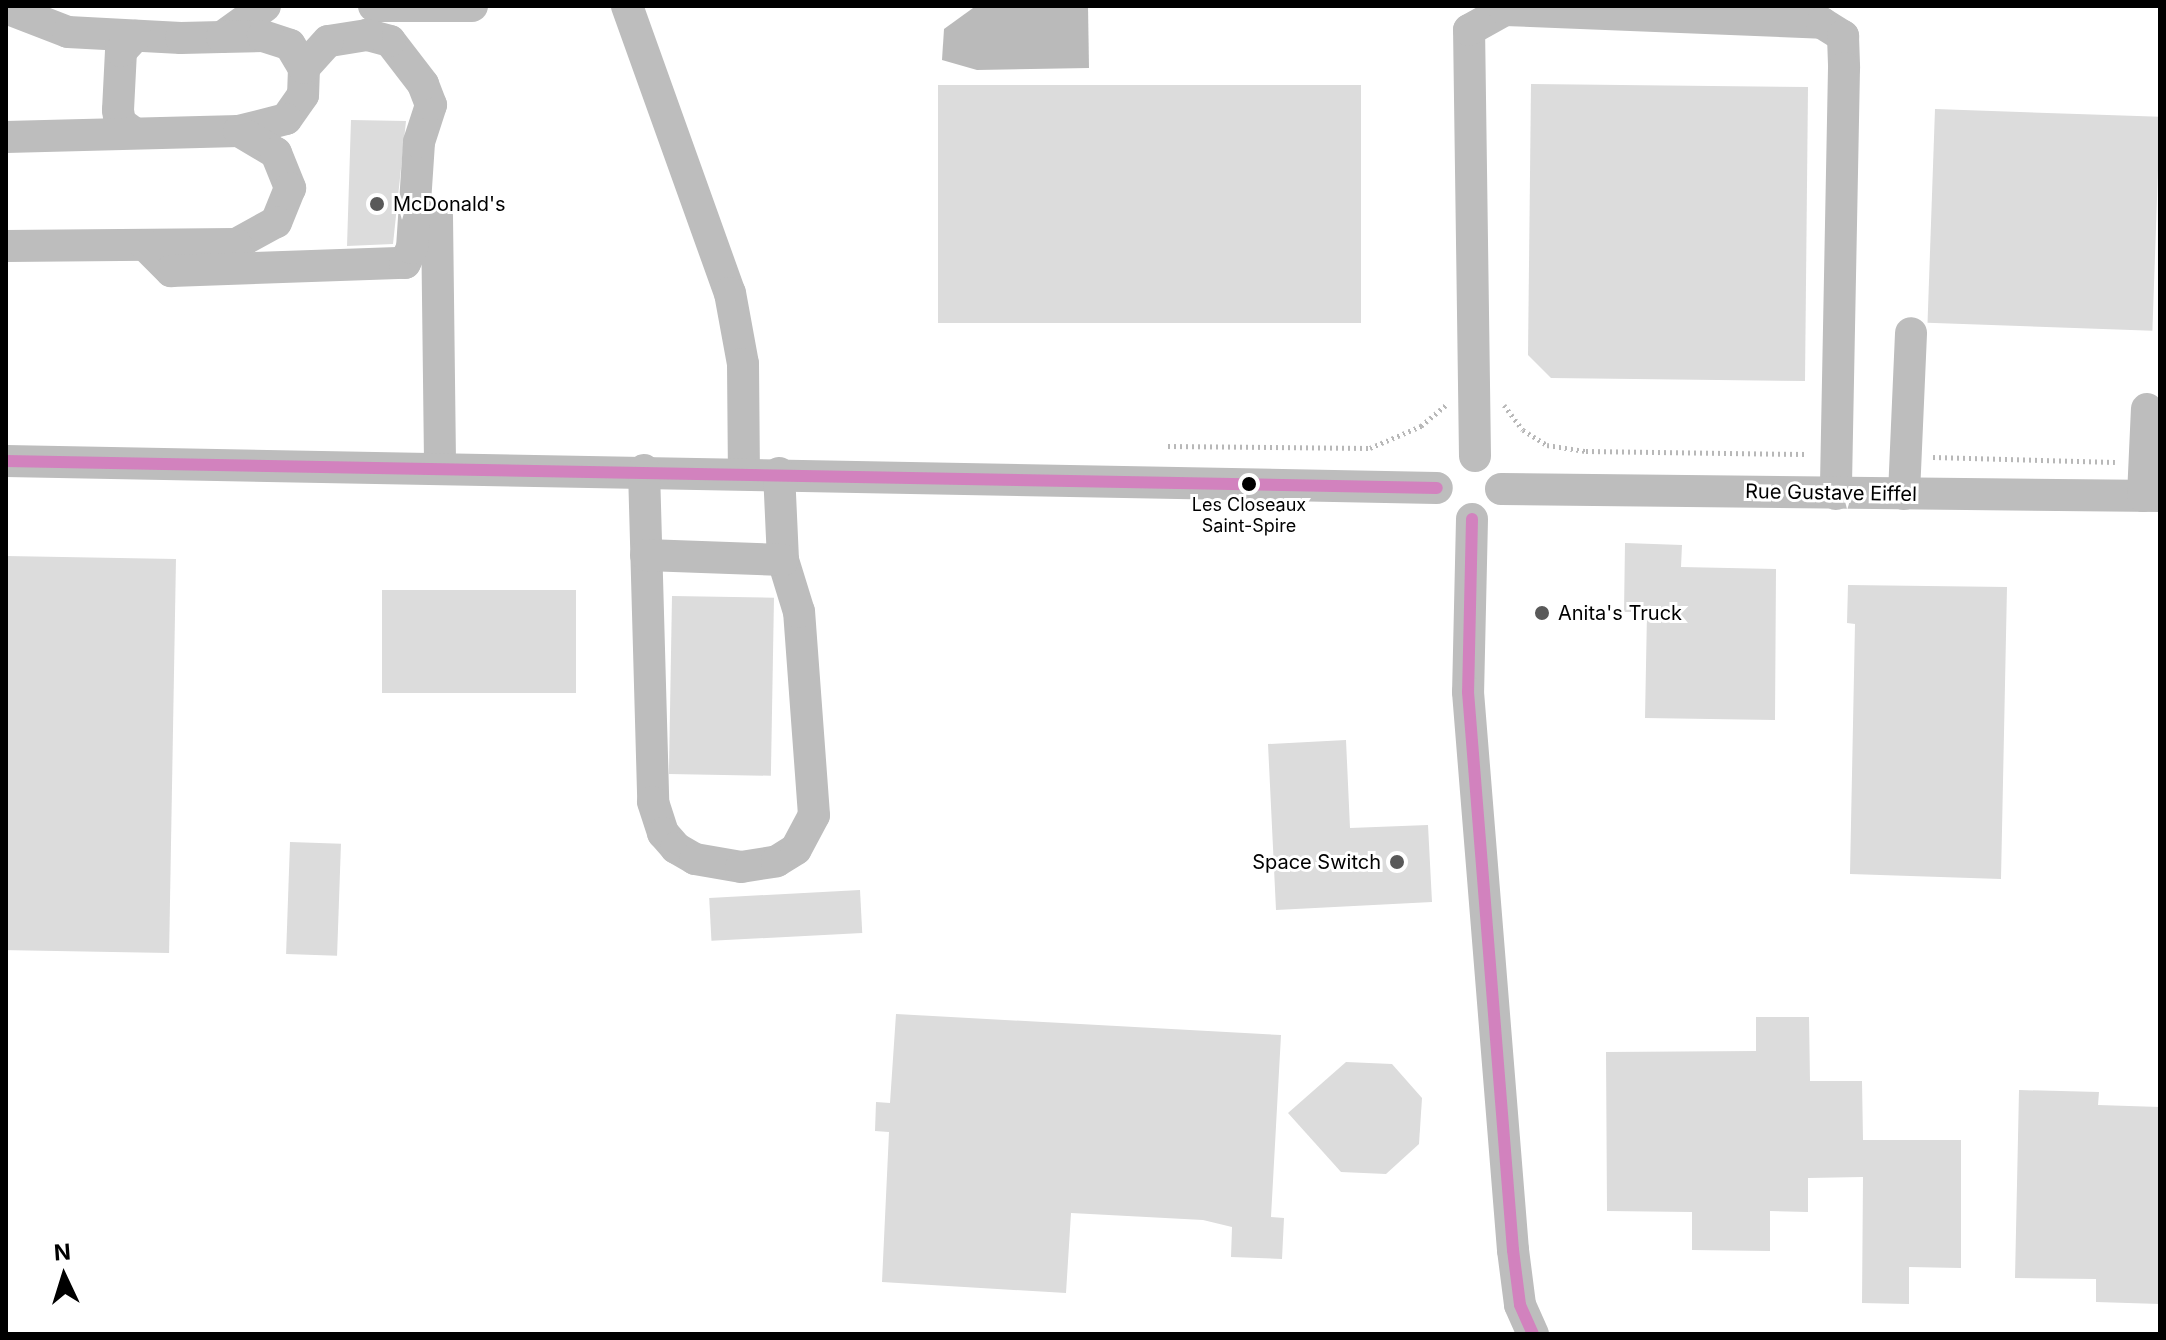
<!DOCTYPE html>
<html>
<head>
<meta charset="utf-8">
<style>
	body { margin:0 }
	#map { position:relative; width:2166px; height:1340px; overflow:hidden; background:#fff; font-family:Inter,sans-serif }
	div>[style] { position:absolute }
	.water>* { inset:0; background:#bababa }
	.building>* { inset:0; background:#dcdcdc; transform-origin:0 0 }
	.path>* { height:5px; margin-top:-2.5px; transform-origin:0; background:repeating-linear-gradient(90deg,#b8b8b8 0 2px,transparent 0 6px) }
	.minor>* { height:32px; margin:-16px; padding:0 16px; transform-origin:16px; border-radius:16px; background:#bdbdbd }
	.bus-1>* { height:12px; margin:-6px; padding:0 6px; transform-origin:6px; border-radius:6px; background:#d282be }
	.dots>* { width:22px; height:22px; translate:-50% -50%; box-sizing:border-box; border:4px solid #fff; border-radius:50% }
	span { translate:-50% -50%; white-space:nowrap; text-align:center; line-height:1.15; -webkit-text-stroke:6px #fff; paint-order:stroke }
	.bus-label { font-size:18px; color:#000 }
	.poi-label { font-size:20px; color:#000 }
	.left { translate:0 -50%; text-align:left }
	.right { translate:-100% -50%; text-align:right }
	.street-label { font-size:20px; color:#000 }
	.frame { position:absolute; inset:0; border:8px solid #000; pointer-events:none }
	.north { position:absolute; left:24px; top:1236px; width:80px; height:80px; -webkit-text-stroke:6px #fff; paint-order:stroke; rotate:356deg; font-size:22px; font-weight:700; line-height:32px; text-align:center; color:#000 }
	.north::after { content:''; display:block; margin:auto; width:28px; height:36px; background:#000; clip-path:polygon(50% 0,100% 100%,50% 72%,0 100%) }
</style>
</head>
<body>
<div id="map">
	<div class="water">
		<div style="clip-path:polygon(1088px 6px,1089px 68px,977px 70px,942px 60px,944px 29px,973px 8px)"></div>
	</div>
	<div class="building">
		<div style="clip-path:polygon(1531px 84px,1808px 87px,1805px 381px,1551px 378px,1528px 355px)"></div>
		<div style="left:938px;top:85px;width:423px;height:238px"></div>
		<div style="left:1935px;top:109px;width:225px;height:214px;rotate:2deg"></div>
		<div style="clip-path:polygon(351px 120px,406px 121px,393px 244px,347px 246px)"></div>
		<div style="clip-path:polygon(1625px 543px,1682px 545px,1681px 567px,1776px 569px,1775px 720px,1645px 718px,1647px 612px,1624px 612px)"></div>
		<div style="left:6px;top:556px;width:170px;height:394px;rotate:1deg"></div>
		<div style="clip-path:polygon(1848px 585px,2007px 587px,2001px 879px,1850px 874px,1855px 624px,1847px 623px)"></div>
		<div style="left:382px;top:590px;width:194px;height:103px"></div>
		<div style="left:672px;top:596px;width:102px;height:178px;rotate:1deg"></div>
		<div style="clip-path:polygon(1346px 740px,1350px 828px,1428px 825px,1432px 902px,1276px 910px,1268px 744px)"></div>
		<div style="left:290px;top:842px;width:51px;height:112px;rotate:2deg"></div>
		<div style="left:860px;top:890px;width:43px;height:151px;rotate:87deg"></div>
		<div style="clip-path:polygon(896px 1014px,1281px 1035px,1271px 1217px,1284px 1218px,1282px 1259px,1231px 1257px,1232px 1227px,1203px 1220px,1071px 1213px,1066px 1293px,882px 1282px,889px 1132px,875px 1131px,876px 1102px,890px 1103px)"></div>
		<div style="clip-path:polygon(1756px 1017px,1809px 1017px,1810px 1081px,1862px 1081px,1863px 1140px,1961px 1140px,1961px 1268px,1909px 1267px,1909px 1304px,1862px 1303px,1863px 1177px,1808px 1178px,1808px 1212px,1770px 1211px,1770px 1251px,1692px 1250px,1692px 1212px,1607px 1211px,1606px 1052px,1756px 1051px)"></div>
		<div style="clip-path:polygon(1346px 1062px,1392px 1064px,1422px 1098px,1419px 1144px,1386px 1174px,1341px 1172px,1288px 1113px)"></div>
		<div style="clip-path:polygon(2019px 1090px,2099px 1092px,2098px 1105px,2160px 1107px,2160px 1304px,2096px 1302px,2096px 1279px,2015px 1278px)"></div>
	</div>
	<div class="path">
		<div style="left:1504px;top:405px;width:31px;rotate:53deg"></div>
		<div style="left:1523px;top:430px;width:28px;rotate:32deg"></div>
		<div style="left:1547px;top:445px;width:39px;rotate:9deg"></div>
		<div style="left:1586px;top:451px;width:221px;rotate:0.8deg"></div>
		<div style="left:1168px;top:446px;width:202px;rotate:0.6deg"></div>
		<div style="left:1370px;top:448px;width:56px;rotate:-23.3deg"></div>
		<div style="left:1421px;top:426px;width:33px;rotate:-40deg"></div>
		<div style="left:1933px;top:457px;width:182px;rotate:1.6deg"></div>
	</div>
	<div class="minor">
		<div style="left:374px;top:6px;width:98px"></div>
		<div style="left:627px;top:6px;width:305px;rotate:70.3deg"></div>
		<div style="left:730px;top:293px;width:72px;rotate:79.6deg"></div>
		<div style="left:743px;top:364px;width:108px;rotate:89.5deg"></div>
		<div style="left:6px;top:8px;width:66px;rotate:21.2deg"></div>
		<div style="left:68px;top:32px;width:113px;rotate:3deg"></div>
		<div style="left:181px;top:38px;width:41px;rotate:-1.4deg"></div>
		<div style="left:222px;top:37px;width:53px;rotate:-35.8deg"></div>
		<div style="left:222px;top:37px;width:41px;rotate:-1.4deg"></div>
		<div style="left:263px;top:36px;width:28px;rotate:18deg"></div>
		<div style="left:290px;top:45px;width:27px;rotate:59deg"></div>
		<div style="left:304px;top:68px;width:27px;rotate:92deg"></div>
		<div style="left:303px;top:95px;width:29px;rotate:125deg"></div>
		<div style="left:286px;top:119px;width:49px;rotate:165.7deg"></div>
		<div style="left:134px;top:133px;width:17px;rotate:-144deg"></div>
		<div style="left:120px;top:123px;width:13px;rotate:-99deg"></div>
		<div style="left:118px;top:110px;width:59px;rotate:-87.1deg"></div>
		<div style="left:121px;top:51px;width:21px;rotate:-47deg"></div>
		<div style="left:6px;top:137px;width:233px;rotate:-1.5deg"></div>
		<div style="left:239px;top:131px;width:43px;rotate:30.7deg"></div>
		<div style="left:276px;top:153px;width:38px;rotate:68deg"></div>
		<div style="left:290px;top:188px;width:37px;rotate:112deg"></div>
		<div style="left:276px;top:222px;width:46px;rotate:151.2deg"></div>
		<div style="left:236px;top:244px;width:230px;rotate:179.5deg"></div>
		<div style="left:437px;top:216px;width:249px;rotate:89.3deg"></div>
		<div style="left:145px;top:245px;width:37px;rotate:45deg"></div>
		<div style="left:171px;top:271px;width:234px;rotate:-2deg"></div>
		<div style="left:405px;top:263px;width:17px;rotate:-65deg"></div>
		<div style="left:412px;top:248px;width:106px;rotate:-86.2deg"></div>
		<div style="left:419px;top:142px;width:39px;rotate:-72deg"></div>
		<div style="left:431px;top:105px;width:22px;rotate:-111deg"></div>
		<div style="left:423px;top:84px;width:54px;rotate:-127.5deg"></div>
		<div style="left:390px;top:41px;width:24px;rotate:-165deg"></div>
		<div style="left:367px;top:35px;width:39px;rotate:171deg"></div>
		<div style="left:328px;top:41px;width:36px;rotate:132deg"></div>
		<div style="left:1475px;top:456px;width:426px;rotate:-90.8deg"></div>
		<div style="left:1469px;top:30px;width:41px;rotate:-29.1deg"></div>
		<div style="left:1505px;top:10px;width:317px;rotate:2.3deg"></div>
		<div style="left:1822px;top:23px;width:25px;rotate:32deg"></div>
		<div style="left:1843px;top:36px;width:32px;rotate:88deg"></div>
		<div style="left:1844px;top:68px;width:426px;rotate:91.1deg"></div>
		<div style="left:6px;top:461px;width:1431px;rotate:1.08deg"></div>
		<div style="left:644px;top:470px;width:332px;rotate:88.4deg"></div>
		<div style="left:653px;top:802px;width:33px;rotate:72deg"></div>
		<div style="left:663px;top:833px;width:20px;rotate:49deg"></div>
		<div style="left:676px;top:848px;width:22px;rotate:30deg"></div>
		<div style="left:695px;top:859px;width:47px;rotate:9.9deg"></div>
		<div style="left:741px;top:867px;width:36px;rotate:-9deg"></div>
		<div style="left:777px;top:861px;width:22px;rotate:-32deg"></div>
		<div style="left:796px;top:849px;width:38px;rotate:-62deg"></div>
		<div style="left:814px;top:815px;width:204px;rotate:-94.2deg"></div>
		<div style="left:799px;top:612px;width:54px;rotate:-107.1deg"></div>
		<div style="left:783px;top:560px;width:87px;rotate:-92.6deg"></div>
		<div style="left:1501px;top:489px;width:659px;rotate:0.61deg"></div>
		<div style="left:1904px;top:494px;width:161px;rotate:-87.5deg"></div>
		<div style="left:2143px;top:496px;width:87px;rotate:-87.4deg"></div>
		<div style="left:1472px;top:519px;width:173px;rotate:91.3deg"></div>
		<div style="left:1468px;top:692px;width:560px;rotate:85.39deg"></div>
		<div style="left:1513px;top:1250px;width:55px;rotate:82.7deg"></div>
		<div style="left:1520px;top:1305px;width:32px;rotate:66deg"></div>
		<div style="left:646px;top:555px;width:137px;rotate:2.1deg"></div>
	</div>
	<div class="bus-1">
		<div style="left:6px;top:461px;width:1431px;rotate:1.08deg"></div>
		<div style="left:1472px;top:519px;width:173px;rotate:91.3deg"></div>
		<div style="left:1468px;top:692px;width:560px;rotate:85.39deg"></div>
		<div style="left:1513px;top:1250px;width:55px;rotate:82.7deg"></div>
		<div style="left:1520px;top:1305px;width:32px;rotate:66deg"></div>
	</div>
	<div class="dots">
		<div style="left:377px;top:204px;background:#595959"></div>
		<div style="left:1249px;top:484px;background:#000"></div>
		<div style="left:1542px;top:613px;background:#595959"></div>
		<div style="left:1397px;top:862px;background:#595959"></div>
	</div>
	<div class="bus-label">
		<span style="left:1249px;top:516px">Les Closeaux<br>Saint-Spire</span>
	</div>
	<div class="poi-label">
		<span class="left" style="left:393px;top:204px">McDonald's</span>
		<span class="left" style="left:1558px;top:613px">Anita's Truck</span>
		<span class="right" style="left:1381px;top:862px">Space Switch</span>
	</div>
	<div class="street-label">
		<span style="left:1831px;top:493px;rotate:1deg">Rue Gustave Eiffel</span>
	</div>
	<div class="frame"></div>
	<div class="north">N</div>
</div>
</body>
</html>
